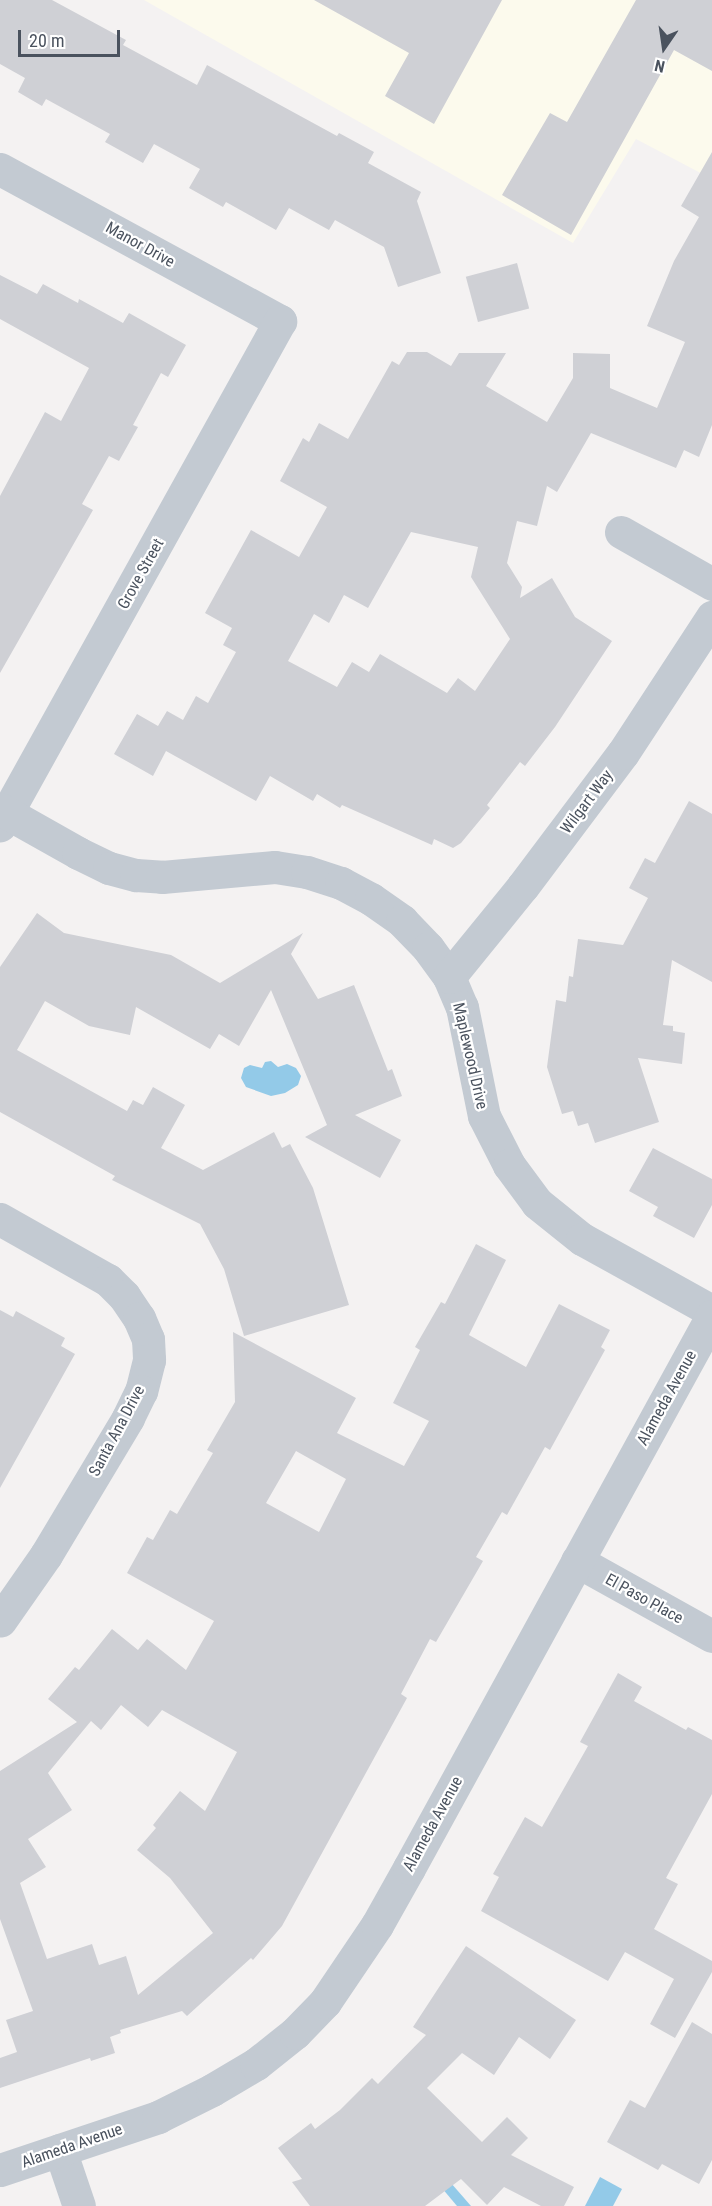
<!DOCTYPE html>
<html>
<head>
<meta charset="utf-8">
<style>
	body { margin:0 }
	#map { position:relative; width:712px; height:2206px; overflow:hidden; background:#f4f2f2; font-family:"Roboto Condensed",sans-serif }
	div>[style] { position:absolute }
	.commercial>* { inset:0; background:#fcfaed }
	.water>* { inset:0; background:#93cae8 }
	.building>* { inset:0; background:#cfd0d5; transform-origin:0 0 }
	.minor>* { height:33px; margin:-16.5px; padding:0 16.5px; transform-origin:16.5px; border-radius:16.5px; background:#c3cad2 }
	span { translate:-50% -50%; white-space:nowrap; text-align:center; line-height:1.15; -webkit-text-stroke:4.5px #fff; paint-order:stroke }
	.street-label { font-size:16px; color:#4a525e }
	.north { position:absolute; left:634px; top:18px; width:60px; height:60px; -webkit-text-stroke:4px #fff; paint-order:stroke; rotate:193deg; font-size:16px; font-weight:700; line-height:24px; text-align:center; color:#4a525e }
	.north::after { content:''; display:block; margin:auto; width:21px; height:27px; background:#4a525e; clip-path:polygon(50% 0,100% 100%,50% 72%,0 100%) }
	.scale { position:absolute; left:18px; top:30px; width:102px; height:27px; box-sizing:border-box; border:3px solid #4a525e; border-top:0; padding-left:8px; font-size:18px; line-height:21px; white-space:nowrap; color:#4a525e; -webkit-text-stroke:4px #fff; paint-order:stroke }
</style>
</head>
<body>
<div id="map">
	<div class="commercial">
		<div style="clip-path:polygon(144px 0,712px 0,712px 179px,636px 139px,573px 243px)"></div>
	</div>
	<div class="water">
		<div style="clip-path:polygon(271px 1061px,278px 1067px,287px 1064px,296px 1068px,301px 1076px,298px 1085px,285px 1093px,271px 1096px,246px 1087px,241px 1078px,244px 1068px,250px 1065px,262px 1068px,265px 1062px)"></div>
		<div style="clip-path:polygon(444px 2175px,471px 2206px,457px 2206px,436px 2181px)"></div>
		<div style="clip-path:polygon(600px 2177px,622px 2189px,613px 2206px,585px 2206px)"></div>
	</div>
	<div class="building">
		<div style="clip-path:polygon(0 0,52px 0,126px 40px,123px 45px,197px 85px,207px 65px,337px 136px,339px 133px,374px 152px,368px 163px,421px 192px,417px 201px,441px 273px,398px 287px,384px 247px,335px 220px,329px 230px,289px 208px,276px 230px,226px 202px,223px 207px,189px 188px,200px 169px,154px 144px,143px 163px,105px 142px,110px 134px,46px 99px,42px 106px,18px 92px,25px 78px,0 64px)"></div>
		<div style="clip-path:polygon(314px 0,502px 0,434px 124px,385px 96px,409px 53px)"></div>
		<div style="clip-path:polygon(636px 0,712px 0,712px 71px,674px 50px,571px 235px,502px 195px,550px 113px,567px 122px)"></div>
		<div style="clip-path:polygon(evenodd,712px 152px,712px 425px,699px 457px,684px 450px,676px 468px,591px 433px,557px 492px,547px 486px,537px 526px,517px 521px,507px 563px,522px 587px,520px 598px,552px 578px,575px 617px,612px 641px,555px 727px,525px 766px,520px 762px,487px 805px,490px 808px,461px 843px,453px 848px,434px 839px,432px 845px,342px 805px,340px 808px,317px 794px,313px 801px,270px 776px,256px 801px,166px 751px,153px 776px,114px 754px,137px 714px,158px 726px,167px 711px,183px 720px,196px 696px,208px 703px,236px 652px,223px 645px,232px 628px,205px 613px,251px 530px,299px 557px,327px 507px,280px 481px,303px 438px,309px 442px,319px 423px,348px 439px,392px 361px,399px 365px,407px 352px,427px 352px,451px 366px,459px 353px,506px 353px,486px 386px,547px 422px,573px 378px,573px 353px,610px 354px,610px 388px,657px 408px,685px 342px,647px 326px,674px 261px,699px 217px,681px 206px,712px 152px,411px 532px,478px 547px,471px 577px,510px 639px,475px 691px,458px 678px,447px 693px,380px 654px,369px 672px,352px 662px,337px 687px,288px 661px,314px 614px,329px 623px,344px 595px,368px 608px,411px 532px)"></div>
		<div style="left:517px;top:263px;width:47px;height:53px;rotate:75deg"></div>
		<div style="clip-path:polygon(0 275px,37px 294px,43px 284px,78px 303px,79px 299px,123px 323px,129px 313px,186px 345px,168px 377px,161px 373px,133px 425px,138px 427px,119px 461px,109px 456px,82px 504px,93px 510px,0 673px,0 496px,45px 412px,61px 421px,89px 368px,0 319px)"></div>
		<div style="clip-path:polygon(689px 801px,712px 814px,712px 982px,672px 960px,663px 1025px,673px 1026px,673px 1031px,685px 1033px,682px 1064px,638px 1058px,659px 1122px,595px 1143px,588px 1123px,578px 1126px,573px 1111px,562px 1114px,547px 1067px,556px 1000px,566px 1002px,569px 976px,573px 977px,578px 939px,623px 945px,648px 898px,629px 888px,645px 858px,655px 863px)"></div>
		<div style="clip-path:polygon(37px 913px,64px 933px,171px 955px,220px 983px,303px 933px,291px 954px,318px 999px,354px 985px,388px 1071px,392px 1069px,402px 1096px,355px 1115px,401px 1140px,380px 1178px,305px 1137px,327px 1125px,271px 990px,239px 1046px,219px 1034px,210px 1049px,136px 1007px,130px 1035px,89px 1026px,45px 1001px,17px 1050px,127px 1111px,133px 1100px,143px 1105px,153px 1087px,185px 1105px,161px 1148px,203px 1170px,274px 1132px,282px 1148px,290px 1144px,313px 1188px,349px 1305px,244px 1336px,224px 1269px,200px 1224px,112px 1180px,115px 1176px,0 1112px,0 967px)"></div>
		<div style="clip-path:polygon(653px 1148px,712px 1179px,712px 1205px,694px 1238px,653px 1216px,658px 1207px,629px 1191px)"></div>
		<div style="clip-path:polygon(evenodd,476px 1244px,506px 1260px,469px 1335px,526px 1367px,559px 1304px,610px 1330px,601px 1347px,605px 1350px,550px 1450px,545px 1447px,507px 1515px,502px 1512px,476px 1557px,483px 1561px,436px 1642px,430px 1639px,401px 1694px,407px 1698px,282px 1926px,253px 1960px,251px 1958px,187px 2016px,182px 2011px,120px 2030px,121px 2033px,110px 2037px,115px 2053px,91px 2061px,90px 2058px,0 2088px,0 2058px,17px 2052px,6px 2020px,33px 2011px,0 1919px,0 1771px,77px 1722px,48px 1699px,75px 1667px,79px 1670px,112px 1629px,138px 1650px,147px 1639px,186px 1670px,214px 1621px,127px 1573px,147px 1537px,153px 1540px,170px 1510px,177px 1514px,213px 1453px,207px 1450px,235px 1402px,233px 1332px,356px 1398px,337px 1433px,404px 1466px,429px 1421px,393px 1403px,420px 1350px,415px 1347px,441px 1302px,445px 1304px,476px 1244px,296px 1451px,346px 1479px,319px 1532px,266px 1503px,296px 1451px,476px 1244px,121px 1705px,148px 1727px,162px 1710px,237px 1752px,205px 1811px,180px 1791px,153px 1825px,156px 1828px,137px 1850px,170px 1878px,213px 1933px,138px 1995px,126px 1956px,99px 1965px,92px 1944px,47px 1959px,20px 1883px,46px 1867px,28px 1839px,72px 1810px,48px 1773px,91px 1721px,101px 1730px,121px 1705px)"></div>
		<div style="clip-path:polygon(0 1310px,13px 1317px,16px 1311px,65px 1338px,61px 1346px,75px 1354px,0 1488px)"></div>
		<div style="clip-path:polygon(618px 1673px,642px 1687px,634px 1701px,686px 1730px,688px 1727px,712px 1740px,712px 1794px,666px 1878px,678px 1884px,654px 1929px,712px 1961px,712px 1972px,675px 2038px,650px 2024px,674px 1979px,625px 1952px,608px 1981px,481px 1911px,499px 1877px,493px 1874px,525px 1817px,542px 1827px,588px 1746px,580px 1742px)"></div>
		<div style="clip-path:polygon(466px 1946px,576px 2020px,550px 2059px,519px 2037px,494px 2075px,462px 2053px,427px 2088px,482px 2142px,507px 2117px,528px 2138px,511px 2155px,574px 2187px,564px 2206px,541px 2206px,504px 2187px,487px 2205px,461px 2179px,425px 2206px,310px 2206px,292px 2182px,302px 2179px,278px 2148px,311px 2123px,315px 2129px,340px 2110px,372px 2078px,378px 2084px,426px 2035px,413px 2027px)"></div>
		<div style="clip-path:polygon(692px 2022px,712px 2034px,712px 2160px,699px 2184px,662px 2164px,658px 2170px,607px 2142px,630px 2100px,645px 2108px)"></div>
	</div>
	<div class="minor">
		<div style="left:0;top:169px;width:319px;rotate:28.5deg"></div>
		<div style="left:280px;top:321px;width:577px;rotate:119.05deg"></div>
		<div style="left:621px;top:532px;width:105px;rotate:29.7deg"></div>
		<div style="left:0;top:809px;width:90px;rotate:29.4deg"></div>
		<div style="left:78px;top:853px;width:34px;rotate:26deg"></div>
		<div style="left:109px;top:868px;width:28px;rotate:15deg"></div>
		<div style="left:136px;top:875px;width:26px;rotate:4deg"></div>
		<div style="left:162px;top:877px;width:113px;rotate:-5.1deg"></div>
		<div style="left:275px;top:867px;width:32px;rotate:9deg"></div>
		<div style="left:307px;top:872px;width:36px;rotate:18deg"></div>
		<div style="left:341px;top:883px;width:34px;rotate:28deg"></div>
		<div style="left:371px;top:899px;width:38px;rotate:35deg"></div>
		<div style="left:402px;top:921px;width:37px;rotate:46deg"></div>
		<div style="left:428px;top:948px;width:36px;rotate:54deg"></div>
		<div style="left:449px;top:977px;width:33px;rotate:67deg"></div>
		<div style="left:462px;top:1007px;width:111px;rotate:78.6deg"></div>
		<div style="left:484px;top:1116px;width:55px;rotate:63deg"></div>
		<div style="left:509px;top:1165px;width:47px;rotate:53.6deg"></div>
		<div style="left:537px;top:1203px;width:58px;rotate:38.7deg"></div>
		<div style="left:582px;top:1239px;width:149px;rotate:29deg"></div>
		<div style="left:449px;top:977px;width:117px;rotate:-50.9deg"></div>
		<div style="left:523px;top:886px;width:166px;rotate:-53.1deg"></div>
		<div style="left:623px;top:753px;width:163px;rotate:-56.8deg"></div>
		<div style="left:0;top:1219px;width:124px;rotate:29.5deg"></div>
		<div style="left:108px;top:1280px;width:23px;rotate:45deg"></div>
		<div style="left:124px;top:1296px;width:27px;rotate:56deg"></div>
		<div style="left:139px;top:1318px;width:23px;rotate:67deg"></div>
		<div style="left:148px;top:1339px;width:21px;rotate:87deg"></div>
		<div style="left:149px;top:1360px;width:32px;rotate:104deg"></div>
		<div style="left:141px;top:1391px;width:30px;rotate:116deg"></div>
		<div style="left:128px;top:1418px;width:160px;rotate:120.9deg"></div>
		<div style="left:46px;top:1555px;width:80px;rotate:124.9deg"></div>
		<div style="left:577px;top:1561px;width:154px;rotate:29.1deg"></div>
		<div style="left:60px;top:2150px;width:59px;rotate:71.3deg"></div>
		<div style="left:0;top:2170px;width:167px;rotate:-18.5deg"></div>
		<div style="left:158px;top:2117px;width:60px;rotate:-26.6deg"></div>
		<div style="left:212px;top:2090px;width:51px;rotate:-30.6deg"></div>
		<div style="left:256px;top:2064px;width:50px;rotate:-38.5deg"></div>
		<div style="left:295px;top:2033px;width:43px;rotate:-45.9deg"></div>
		<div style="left:325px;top:2002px;width:93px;rotate:-56deg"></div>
		<div style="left:377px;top:1925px;width:65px;rotate:-60.7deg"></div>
		<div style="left:409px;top:1868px;width:630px;rotate:-61.24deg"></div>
	</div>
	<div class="street-label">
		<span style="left:140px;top:245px;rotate:29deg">Manor Drive</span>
		<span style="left:141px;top:574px;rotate:-61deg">Grove Street</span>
		<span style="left:587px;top:802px;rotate:-53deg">Wilgart Way</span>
		<span style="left:470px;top:1056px;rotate:77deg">Maplewood Drive</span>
		<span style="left:667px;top:1398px;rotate:-61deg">Alameda Avenue</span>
		<span style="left:117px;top:1431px;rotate:-62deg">Santa Ana Drive</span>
		<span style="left:644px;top:1599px;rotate:29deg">El Paso Place</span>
		<span style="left:433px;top:1824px;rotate:-61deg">Alameda Avenue</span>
		<span style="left:72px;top:2146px;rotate:-19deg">Alameda Avenue</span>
	</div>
	<div class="north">N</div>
	<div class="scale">20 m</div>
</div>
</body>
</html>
